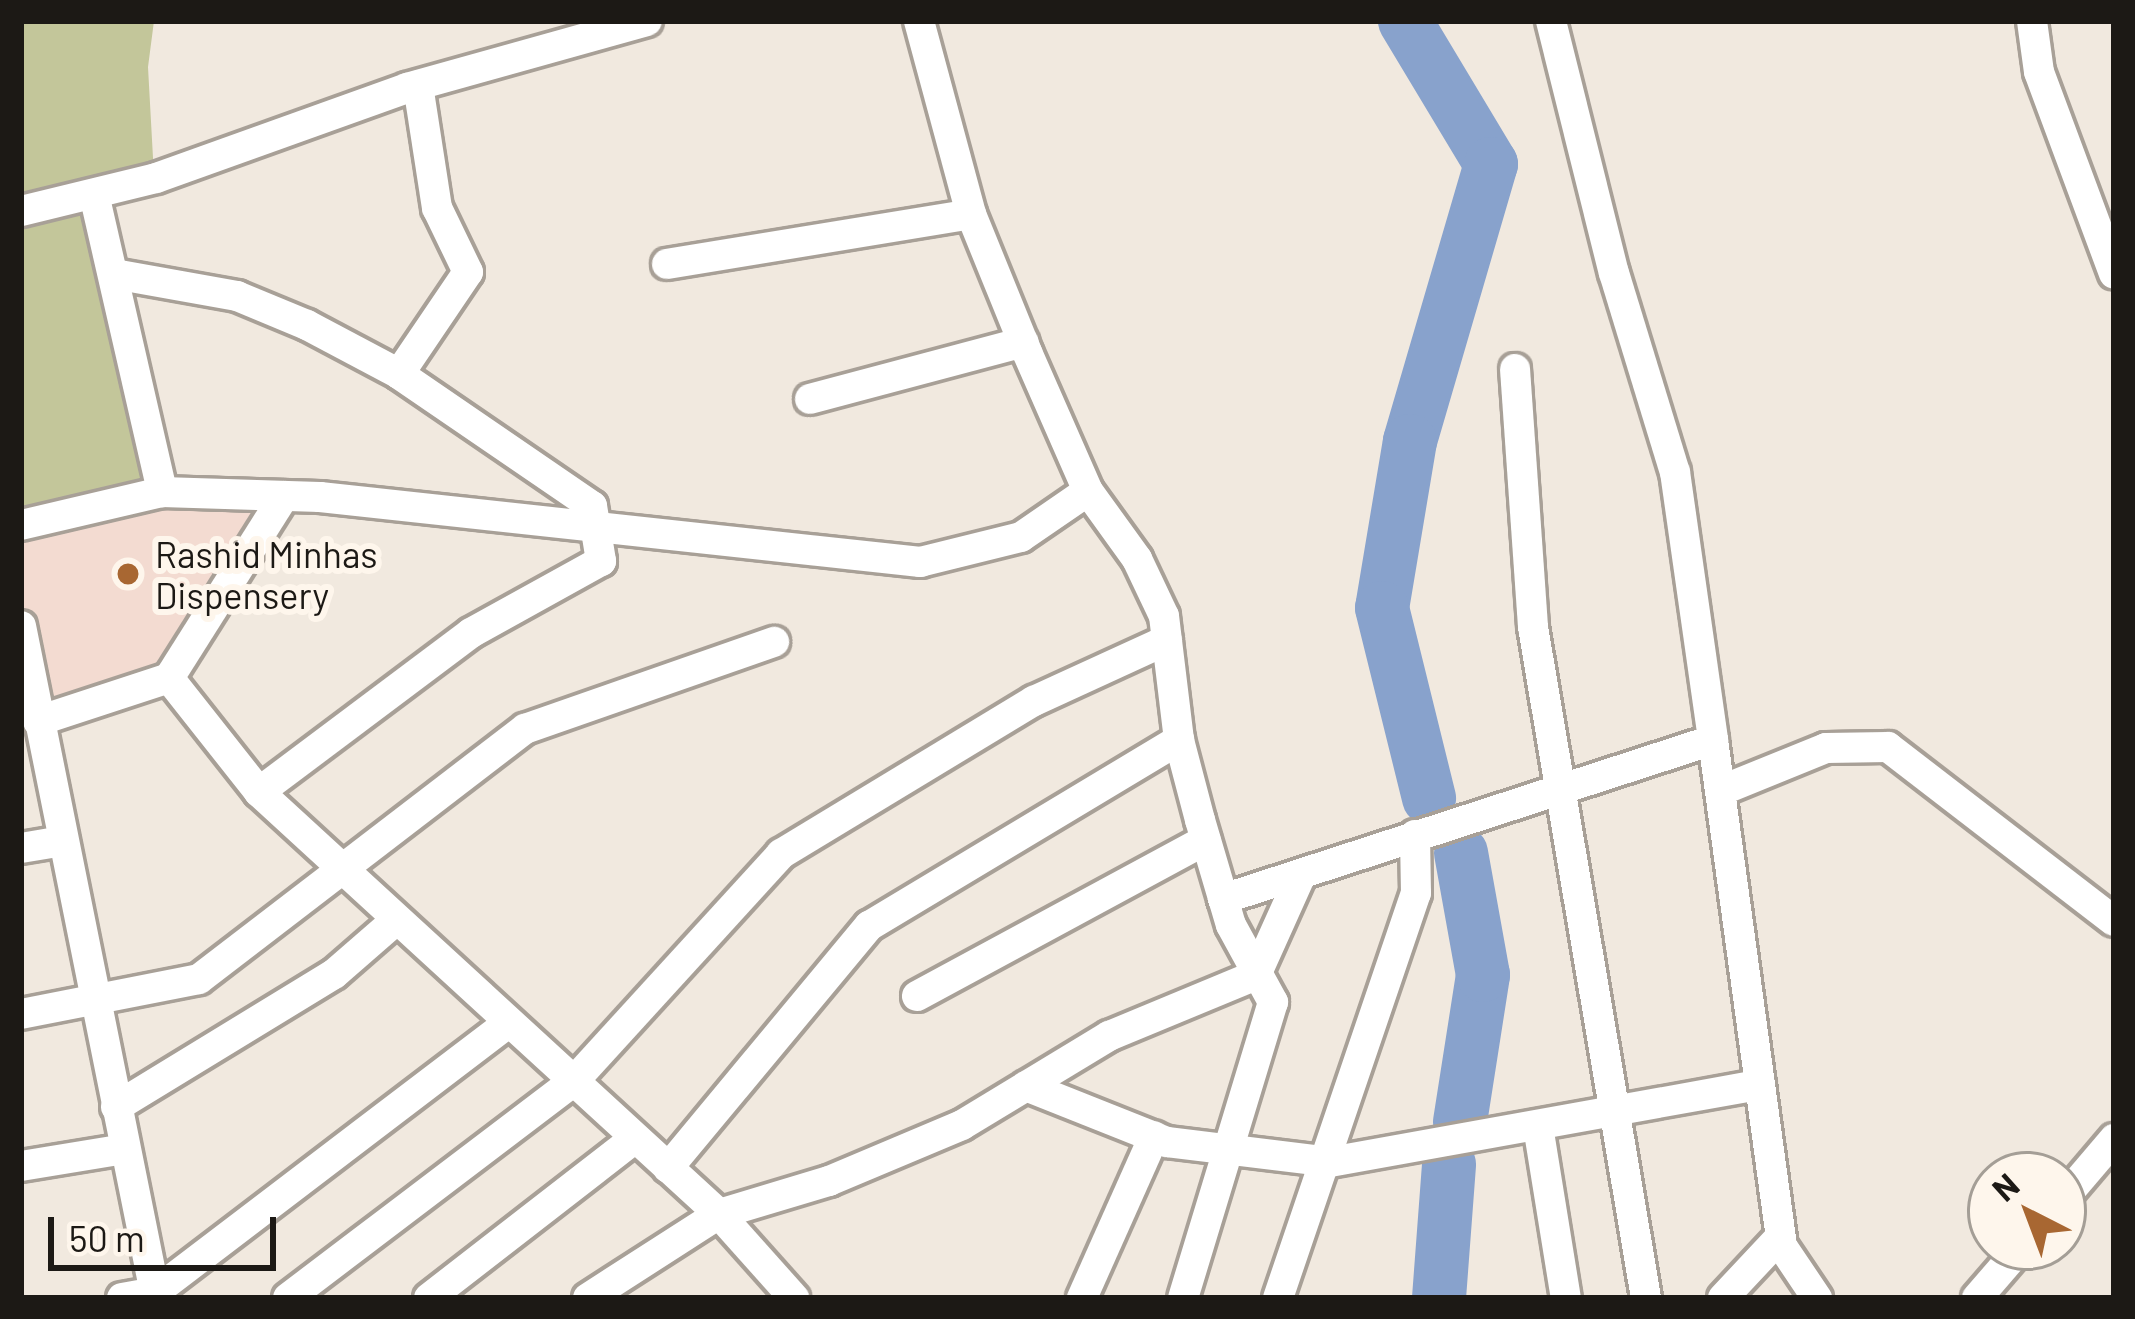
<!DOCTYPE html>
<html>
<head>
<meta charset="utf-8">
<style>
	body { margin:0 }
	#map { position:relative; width:2135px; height:1319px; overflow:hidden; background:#f1e9df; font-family:Barlow,sans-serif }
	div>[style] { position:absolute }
	.medical>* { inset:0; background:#f3dbd1 }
	.green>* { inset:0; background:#c3c69a }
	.river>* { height:54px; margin:-27px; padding:0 27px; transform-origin:27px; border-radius:27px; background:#88a2cc }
	.roads { filter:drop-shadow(3px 0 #a8a097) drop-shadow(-3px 0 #a8a097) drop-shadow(0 3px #a8a097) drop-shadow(0 -3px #a8a097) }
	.street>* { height:30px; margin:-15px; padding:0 15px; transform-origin:15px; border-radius:15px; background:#fff }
	.dots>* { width:33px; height:33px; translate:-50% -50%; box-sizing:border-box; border:6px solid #fef6ec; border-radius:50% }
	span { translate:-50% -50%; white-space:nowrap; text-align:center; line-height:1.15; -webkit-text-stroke:12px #fef6ec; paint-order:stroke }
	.poi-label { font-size:36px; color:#1c1915 }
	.left { translate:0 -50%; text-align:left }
	.frame { position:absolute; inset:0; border:24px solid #1c1915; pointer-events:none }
	.north { position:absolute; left:1967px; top:1151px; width:120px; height:120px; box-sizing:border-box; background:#fef6ec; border:3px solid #a49e96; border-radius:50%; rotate:318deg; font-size:33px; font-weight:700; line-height:48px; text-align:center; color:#1c1915 }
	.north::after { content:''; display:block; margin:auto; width:42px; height:54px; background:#a86732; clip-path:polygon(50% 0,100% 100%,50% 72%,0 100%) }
	.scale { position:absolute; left:48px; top:1217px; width:228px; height:54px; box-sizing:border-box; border:6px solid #1c1915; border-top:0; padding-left:15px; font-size:36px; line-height:42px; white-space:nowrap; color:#1c1915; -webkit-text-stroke:9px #fef6ec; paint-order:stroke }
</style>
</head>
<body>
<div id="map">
	<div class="medical">
		<div style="clip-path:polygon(162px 492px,284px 496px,169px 678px,38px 721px,21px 622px,21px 527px)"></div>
	</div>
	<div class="green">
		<div style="clip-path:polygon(21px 21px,154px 21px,148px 67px,154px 176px,21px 208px)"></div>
		<div style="clip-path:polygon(93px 198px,156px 493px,21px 527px,21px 214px)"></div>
	</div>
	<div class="river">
		<div style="left:1405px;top:21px;width:167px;rotate:59deg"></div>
		<div style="left:1491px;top:164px;width:289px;rotate:106.3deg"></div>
		<div style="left:1410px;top:441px;width:169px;rotate:99.5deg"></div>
		<div style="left:1382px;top:608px;width:196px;rotate:76.1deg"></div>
		<div style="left:1460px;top:1122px;width:149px;rotate:-81.1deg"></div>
		<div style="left:1483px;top:975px;width:124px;rotate:-100.2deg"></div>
		<div style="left:1439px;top:1298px;width:134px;rotate:-85.7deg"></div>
	</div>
	<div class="roads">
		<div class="street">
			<div style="left:919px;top:21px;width:200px;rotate:74.9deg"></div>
			<div style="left:971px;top:214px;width:149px;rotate:67.9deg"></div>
			<div style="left:1027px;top:352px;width:152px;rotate:66.3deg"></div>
			<div style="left:1088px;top:491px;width:84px;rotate:54.2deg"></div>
			<div style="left:1137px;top:559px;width:63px;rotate:64.7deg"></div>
			<div style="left:1164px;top:616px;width:125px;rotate:83.1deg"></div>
			<div style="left:1179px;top:740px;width:83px;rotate:75.3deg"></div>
			<div style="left:1200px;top:820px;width:109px;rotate:73.6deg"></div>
			<div style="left:1231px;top:925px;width:88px;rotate:61.4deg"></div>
			<div style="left:1273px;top:1002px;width:309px;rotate:106.9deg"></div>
			<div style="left:1551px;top:21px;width:260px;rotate:76deg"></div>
			<div style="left:1614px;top:273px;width:208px;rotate:73deg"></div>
			<div style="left:1675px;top:472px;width:271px;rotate:81.9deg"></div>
			<div style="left:2032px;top:21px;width:51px;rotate:82.2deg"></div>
			<div style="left:2039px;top:72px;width:215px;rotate:69.6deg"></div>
			<div style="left:94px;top:194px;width:306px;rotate:77.1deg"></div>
			<div style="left:21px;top:211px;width:139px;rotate:-13.7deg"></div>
			<div style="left:156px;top:178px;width:267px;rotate:-19.7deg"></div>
			<div style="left:407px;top:88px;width:249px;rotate:-15.6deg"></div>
			<div style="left:667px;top:264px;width:308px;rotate:-9.3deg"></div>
			<div style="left:114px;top:274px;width:125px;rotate:10.1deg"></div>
			<div style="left:237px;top:296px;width:76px;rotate:22.5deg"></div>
			<div style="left:307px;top:325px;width:104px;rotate:28deg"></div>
			<div style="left:399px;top:374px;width:234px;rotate:34.4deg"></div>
			<div style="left:592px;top:506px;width:56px;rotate:80.7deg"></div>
			<div style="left:601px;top:561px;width:149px;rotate:151deg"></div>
			<div style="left:471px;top:633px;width:265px;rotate:143.1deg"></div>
			<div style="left:1515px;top:369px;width:259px;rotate:86deg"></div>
			<div style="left:1533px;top:627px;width:680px;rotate:80.44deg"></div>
			<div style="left:399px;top:374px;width:123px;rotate:-55.9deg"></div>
			<div style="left:468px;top:272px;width:71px;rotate:-115.8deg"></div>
			<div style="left:437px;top:208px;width:124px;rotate:-98.8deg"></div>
			<div style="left:810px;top:399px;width:221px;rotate:-14.9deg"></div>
			<div style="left:21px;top:525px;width:145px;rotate:-13.2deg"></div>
			<div style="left:162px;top:492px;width:158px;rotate:1.8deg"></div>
			<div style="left:320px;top:497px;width:604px;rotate:6.18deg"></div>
			<div style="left:920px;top:562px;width:104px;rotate:-13.9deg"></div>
			<div style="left:1021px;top:537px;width:81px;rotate:-34.5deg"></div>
			<div style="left:21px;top:626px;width:685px;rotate:78.64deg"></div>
			<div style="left:169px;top:678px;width:145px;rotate:51.7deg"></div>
			<div style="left:259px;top:792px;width:624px;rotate:42.53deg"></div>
			<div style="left:719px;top:1214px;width:113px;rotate:48.2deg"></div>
			<div style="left:38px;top:721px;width:138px;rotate:-18.2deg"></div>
			<div style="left:169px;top:678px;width:215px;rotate:-57.7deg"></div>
			<div style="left:1720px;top:791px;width:114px;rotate:-22.1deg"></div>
			<div style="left:1826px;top:748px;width:62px;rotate:-0.9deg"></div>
			<div style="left:1888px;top:747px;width:285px;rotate:37.6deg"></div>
			<div style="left:21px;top:848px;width:43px;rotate:-9.5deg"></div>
			<div style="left:1223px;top:899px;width:515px;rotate:-17.98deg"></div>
			<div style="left:1713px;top:740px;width:511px;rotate:82.23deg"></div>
			<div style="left:1782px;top:1246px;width:63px;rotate:56.1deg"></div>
			<div style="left:917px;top:996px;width:328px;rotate:-28.4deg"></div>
			<div style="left:21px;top:1014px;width:181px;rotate:-11.1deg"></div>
			<div style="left:199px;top:979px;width:411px;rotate:-37.5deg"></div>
			<div style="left:525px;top:729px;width:264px;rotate:-19.3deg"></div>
			<div style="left:1026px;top:1086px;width:152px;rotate:21.7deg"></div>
			<div style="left:1167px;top:1142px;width:164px;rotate:7deg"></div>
			<div style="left:1330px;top:1162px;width:437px;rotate:-10.2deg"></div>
			<div style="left:116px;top:1107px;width:255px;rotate:-31.4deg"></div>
			<div style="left:334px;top:974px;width:81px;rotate:-41deg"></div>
			<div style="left:1538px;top:1126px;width:174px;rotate:80.8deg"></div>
			<div style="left:21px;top:1166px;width:105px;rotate:-9.3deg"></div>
			<div style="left:668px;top:1168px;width:315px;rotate:-50.3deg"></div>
			<div style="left:869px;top:926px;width:362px;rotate:-31deg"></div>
			<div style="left:2063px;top:1199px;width:79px;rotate:-49.6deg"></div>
			<div style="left:122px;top:1298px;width:34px;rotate:-10deg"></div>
			<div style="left:155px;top:1292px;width:445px;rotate:-37.3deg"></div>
			<div style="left:288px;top:1298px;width:358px;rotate:-37.2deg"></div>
			<div style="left:573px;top:1082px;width:309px;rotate:-47.6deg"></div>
			<div style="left:781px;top:854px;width:296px;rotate:-31.2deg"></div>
			<div style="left:1034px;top:701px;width:146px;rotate:-24.6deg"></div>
			<div style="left:429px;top:1298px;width:259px;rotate:-37.8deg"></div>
			<div style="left:588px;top:1298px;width:156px;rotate:-32.7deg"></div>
			<div style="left:719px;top:1214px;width:115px;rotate:-16.7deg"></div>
			<div style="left:829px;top:1181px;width:144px;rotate:-22.8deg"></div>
			<div style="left:962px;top:1125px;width:172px;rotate:-31.2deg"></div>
			<div style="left:1109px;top:1036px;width:159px;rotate:-22.5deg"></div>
			<div style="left:1256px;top:975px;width:110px;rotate:-65.8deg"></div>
			<div style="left:1082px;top:1298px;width:177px;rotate:-66deg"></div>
			<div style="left:1278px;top:1298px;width:428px;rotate:-71.2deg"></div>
			<div style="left:1416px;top:893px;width:58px;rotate:-91deg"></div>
			<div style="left:1723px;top:1298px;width:83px;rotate:-46.9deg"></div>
			<div style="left:1977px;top:1298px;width:67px;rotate:-49.2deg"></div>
		</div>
	</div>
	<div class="dots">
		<div style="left:128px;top:574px;background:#a86732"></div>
	</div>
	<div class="poi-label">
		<span class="left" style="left:155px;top:574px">Rashid Minhas<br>Dispensery</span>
	</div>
	<div class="frame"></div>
	<div class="north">N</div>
	<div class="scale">50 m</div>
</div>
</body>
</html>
